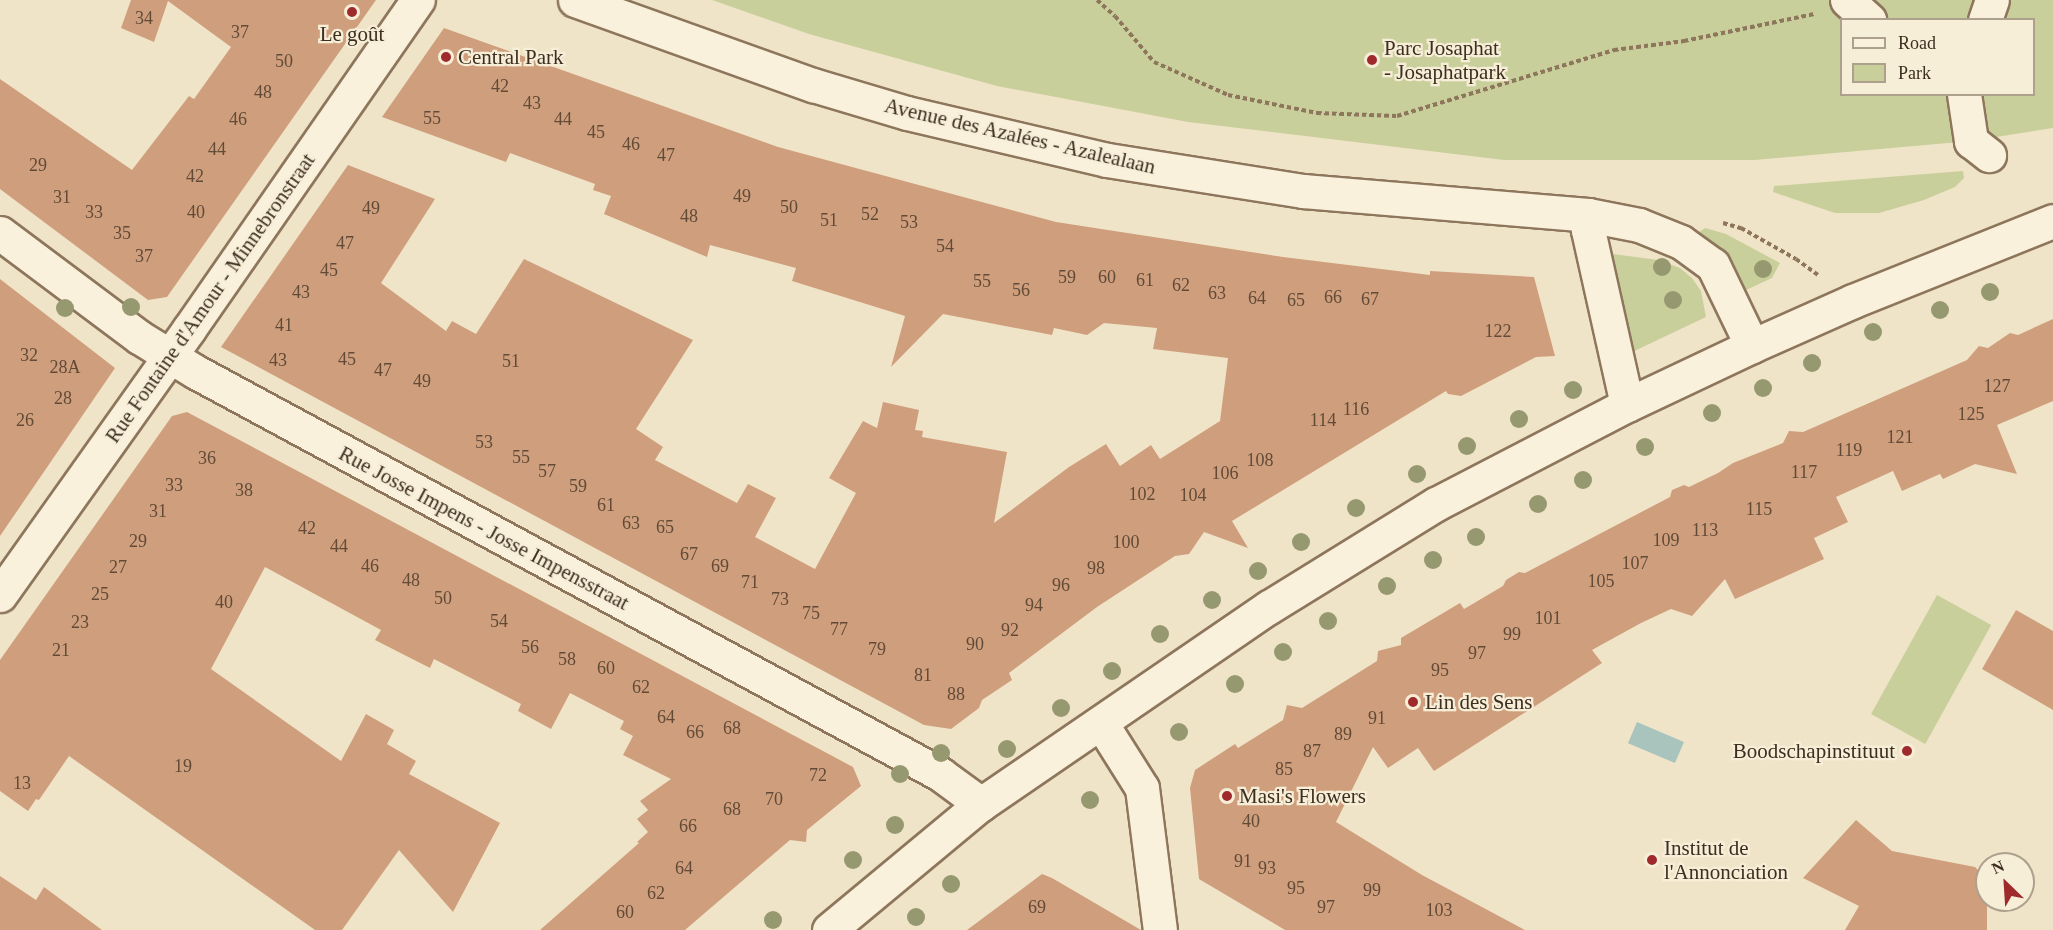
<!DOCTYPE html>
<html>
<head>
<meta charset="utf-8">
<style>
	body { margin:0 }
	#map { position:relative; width:2053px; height:930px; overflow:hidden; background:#f0e4c8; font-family:Georgia,serif }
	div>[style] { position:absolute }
	.green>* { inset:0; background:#c9cf9b; transform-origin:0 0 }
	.water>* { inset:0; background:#a9c4bc; transform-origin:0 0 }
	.building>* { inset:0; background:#cf9f7d }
	.path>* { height:4px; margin-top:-2px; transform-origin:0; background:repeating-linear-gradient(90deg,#8d765c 0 4.5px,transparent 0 7.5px) }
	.roads { filter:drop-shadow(2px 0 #8d765c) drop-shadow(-2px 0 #8d765c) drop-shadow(0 2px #8d765c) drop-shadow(0 -2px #8d765c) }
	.minor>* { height:33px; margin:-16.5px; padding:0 16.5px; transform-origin:16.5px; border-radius:16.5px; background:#faf1dc }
	.trees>* { width:18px; height:18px; margin:-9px; border-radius:50%; background:#96986f }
	.dots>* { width:16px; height:16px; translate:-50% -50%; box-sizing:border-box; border:3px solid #f7eed8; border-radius:50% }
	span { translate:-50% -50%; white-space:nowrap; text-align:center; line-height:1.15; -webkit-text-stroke:4.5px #f7eed8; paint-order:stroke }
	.number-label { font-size:18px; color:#624a37 }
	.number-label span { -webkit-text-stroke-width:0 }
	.poi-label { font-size:21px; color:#3d2e20 }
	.left { translate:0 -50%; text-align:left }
	.right { translate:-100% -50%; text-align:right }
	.street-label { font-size:21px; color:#3d2e20 }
	.legend { position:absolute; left:1840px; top:18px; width:195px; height:78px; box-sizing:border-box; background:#f7eed8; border:2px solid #ada18e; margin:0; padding:8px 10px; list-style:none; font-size:18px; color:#3d2e20 }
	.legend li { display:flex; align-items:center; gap:12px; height:30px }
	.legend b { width:30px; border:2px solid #ada18e }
	.north { position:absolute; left:1975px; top:852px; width:60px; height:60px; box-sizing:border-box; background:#f7eed8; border:2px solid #ada18e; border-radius:50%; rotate:335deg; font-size:16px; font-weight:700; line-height:24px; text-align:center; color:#3d2e20 }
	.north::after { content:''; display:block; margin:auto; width:21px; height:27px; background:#9e2a2b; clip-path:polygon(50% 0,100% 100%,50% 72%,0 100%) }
</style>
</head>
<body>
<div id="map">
	<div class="green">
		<div style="clip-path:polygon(evenodd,712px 0,2053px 0,2053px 128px,1971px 141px,1755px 160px,1504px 160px,1188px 122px,997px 86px,809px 34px,712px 0,1842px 20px,2034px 20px,2034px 94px,1842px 94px,1842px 20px)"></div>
		<div style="clip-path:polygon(1963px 171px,1964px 178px,1955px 187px,1924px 200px,1879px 213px,1835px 213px,1773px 192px,1774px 186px)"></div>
		<div style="clip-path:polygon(1705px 228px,1726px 234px,1780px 263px,1772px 278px,1746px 290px,1719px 255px,1700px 238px,1698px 233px)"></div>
		<div style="clip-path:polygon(1613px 254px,1658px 260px,1680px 268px,1692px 278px,1701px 291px,1706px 317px,1626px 355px,1608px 256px)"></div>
		<div style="left:1937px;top:595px;width:62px;height:136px;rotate:29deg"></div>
	</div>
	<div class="water">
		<div style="left:1637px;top:722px;width:51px;height:23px;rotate:23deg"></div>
	</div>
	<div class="building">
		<div style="clip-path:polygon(131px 0,376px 0,167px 297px,148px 300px,0 189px,0 79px,132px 170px,189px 96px,194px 99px,231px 47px,168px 1px,154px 42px,121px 28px)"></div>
		<div style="clip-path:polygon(444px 28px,778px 147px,1056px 222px,1283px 257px,1430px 275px,1430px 271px,1534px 277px,1555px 356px,1536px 357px,1461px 396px,1448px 394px,1446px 391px,1232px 521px,1248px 548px,1204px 532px,1189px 554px,1175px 556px,1097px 607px,1009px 673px,1012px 680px,982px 700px,979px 708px,951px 729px,924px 725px,221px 347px,348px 165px,435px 199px,381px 283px,446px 331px,452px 321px,476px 334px,524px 259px,693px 340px,636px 429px,663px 447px,655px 460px,737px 503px,748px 484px,776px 498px,755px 537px,815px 569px,856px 493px,829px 478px,863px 421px,877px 428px,883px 402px,919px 410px,915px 430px,923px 431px,922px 437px,1007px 452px,994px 523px,1069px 467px,1106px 444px,1120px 466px,1151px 445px,1160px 459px,1220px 421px,1228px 358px,1153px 349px,1157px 328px,1104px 323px,1087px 335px,1054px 328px,1052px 335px,943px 314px,891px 367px,905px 316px,792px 281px,796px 268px,710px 245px,707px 257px,604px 214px,611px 196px,593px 190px,595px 184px,510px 153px,506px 162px,382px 117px)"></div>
		<div style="clip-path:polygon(0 279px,115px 368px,0 536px)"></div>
		<div style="clip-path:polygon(2053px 319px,2053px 401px,1997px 425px,2017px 474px,1975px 464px,1943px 479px,1940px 474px,1902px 491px,1893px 471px,1836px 497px,1848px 522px,1814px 538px,1824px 559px,1735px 599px,1725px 579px,1692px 616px,1671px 609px,1641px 623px,1592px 650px,1602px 663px,1434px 771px,1418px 748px,1388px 768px,1373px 747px,1336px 822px,1422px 875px,1525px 930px,1285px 930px,1199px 879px,1190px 788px,1195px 770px,1235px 744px,1238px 748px,1283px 720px,1287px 705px,1302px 708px,1377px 661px,1378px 651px,1401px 645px,1401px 638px,1460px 603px,1464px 609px,1503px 586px,1506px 580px,1519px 572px,1525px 573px,1670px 497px,1672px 490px,1684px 485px,1689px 487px,1718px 473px,1733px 463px,1783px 443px,1789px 431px,1803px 432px,1967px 360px,1979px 346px,1988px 348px,2010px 333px,2018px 335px)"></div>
		<div style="clip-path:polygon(187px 412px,853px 767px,861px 786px,807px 830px,806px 842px,790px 840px,685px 930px,540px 930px,639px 843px,637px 842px,648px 832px,637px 819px,648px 810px,640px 801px,671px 779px,623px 755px,633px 736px,620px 729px,624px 721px,570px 693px,551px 729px,518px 711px,521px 704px,434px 659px,430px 668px,375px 640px,381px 630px,265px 567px,211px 669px,341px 761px,366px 714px,394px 730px,387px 744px,416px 761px,409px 774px,500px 823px,453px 912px,399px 850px,342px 930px,315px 930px,69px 756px,39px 800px,36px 799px,28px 811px,0 791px,0 660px,172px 416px)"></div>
		<div style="clip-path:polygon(2016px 610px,2053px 631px,2053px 710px,1982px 669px)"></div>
		<div style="clip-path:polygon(1856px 820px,1892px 851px,1975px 867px,1987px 879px,1987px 930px,1845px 930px,1859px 906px,1803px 878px)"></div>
		<div style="clip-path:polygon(1042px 874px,1052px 878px,1141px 930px,967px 930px)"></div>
		<div style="clip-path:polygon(0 876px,36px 900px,44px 887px,102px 930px,0 930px)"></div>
	</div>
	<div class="path">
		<div style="left:1097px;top:0;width:24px;rotate:42deg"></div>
		<div style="left:1115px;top:16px;width:60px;rotate:49.7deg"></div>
		<div style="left:1154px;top:62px;width:81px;rotate:24deg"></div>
		<div style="left:1228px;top:95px;width:91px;rotate:11.4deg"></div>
		<div style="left:1317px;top:113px;width:80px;rotate:2.1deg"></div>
		<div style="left:1397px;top:116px;width:227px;rotate:-16.9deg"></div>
		<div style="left:1614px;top:50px;width:71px;rotate:-7.3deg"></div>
		<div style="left:1684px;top:41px;width:133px;rotate:-11.7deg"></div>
		<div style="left:1723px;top:223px;width:19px;rotate:16deg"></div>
		<div style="left:1741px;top:228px;width:63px;rotate:29.4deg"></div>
		<div style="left:1796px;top:259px;width:27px;rotate:36deg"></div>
	</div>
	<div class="roads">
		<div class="minor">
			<div style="left:575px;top:0;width:253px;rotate:19.7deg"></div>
			<div style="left:813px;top:85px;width:98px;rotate:16.6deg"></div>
			<div style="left:907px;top:113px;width:205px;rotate:13.2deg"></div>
			<div style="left:1107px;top:160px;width:198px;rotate:9deg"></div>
			<div style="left:1303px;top:191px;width:286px;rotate:4.8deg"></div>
			<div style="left:1588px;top:215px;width:52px;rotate:11.1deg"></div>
			<div style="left:1639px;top:225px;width:45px;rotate:22deg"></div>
			<div style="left:1681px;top:242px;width:39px;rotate:36deg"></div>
			<div style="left:1713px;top:265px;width:90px;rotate:64.3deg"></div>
			<div style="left:1847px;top:0;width:30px;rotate:42deg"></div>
			<div style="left:1985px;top:20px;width:21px;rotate:-71deg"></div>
			<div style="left:1964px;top:94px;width:48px;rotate:81.5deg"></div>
			<div style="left:1971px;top:141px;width:23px;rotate:38deg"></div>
			<div style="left:1588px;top:215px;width:15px;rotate:90deg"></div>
			<div style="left:1588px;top:230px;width:179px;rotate:77.4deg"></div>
			<div style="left:0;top:233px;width:174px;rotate:36.8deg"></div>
			<div style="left:139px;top:337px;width:67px;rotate:31.6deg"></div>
			<div style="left:196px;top:372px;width:846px;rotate:28.38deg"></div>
			<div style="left:940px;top:774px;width:51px;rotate:36.2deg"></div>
			<div style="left:0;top:595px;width:326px;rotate:-54.6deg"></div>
			<div style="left:189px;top:329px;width:401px;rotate:-55.2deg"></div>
			<div style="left:1101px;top:723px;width:77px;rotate:57.8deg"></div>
			<div style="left:1142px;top:788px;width:143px;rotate:82.8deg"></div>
			<div style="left:829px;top:930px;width:197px;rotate:-39.7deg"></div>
			<div style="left:981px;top:804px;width:349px;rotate:-34.4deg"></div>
			<div style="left:1269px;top:607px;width:196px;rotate:-31.7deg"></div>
			<div style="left:1436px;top:504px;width:215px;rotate:-27.4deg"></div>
			<div style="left:1627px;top:405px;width:138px;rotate:-25.3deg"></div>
			<div style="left:1752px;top:346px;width:111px;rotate:-24deg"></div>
			<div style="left:1853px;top:301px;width:215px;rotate:-21.8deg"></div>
		</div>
	</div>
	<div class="trees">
		<div style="left:1662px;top:267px"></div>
		<div style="left:1763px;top:269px"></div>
		<div style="left:1990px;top:292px"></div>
		<div style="left:1673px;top:300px"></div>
		<div style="left:131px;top:307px"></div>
		<div style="left:65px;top:308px"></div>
		<div style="left:1940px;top:310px"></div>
		<div style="left:1873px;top:332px"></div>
		<div style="left:1812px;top:363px"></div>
		<div style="left:1763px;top:388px"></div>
		<div style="left:1573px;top:390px"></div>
		<div style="left:1712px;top:413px"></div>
		<div style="left:1519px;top:419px"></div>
		<div style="left:1467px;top:446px"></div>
		<div style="left:1645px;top:447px"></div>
		<div style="left:1417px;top:474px"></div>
		<div style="left:1583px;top:480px"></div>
		<div style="left:1538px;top:504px"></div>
		<div style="left:1356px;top:508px"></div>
		<div style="left:1476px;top:537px"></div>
		<div style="left:1301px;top:542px"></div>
		<div style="left:1433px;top:560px"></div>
		<div style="left:1258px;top:571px"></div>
		<div style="left:1387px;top:586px"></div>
		<div style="left:1212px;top:600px"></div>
		<div style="left:1328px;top:621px"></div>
		<div style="left:1160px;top:634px"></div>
		<div style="left:1283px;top:652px"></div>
		<div style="left:1112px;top:671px"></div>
		<div style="left:1235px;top:684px"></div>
		<div style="left:1061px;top:708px"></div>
		<div style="left:1179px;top:732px"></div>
		<div style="left:1007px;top:749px"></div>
		<div style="left:941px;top:753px"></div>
		<div style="left:900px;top:774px"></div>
		<div style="left:1090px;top:800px"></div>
		<div style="left:895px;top:825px"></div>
		<div style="left:853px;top:860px"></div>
		<div style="left:951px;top:884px"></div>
		<div style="left:916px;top:917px"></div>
		<div style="left:773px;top:920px"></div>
	</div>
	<div class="dots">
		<div style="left:352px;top:12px;background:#9e2a2b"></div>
		<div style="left:446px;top:57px;background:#9e2a2b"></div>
		<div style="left:1372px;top:60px;background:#9e2a2b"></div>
		<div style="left:1413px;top:702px;background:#9e2a2b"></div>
		<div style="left:1907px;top:751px;background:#9e2a2b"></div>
		<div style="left:1227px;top:796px;background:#9e2a2b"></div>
		<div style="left:1652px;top:860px;background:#9e2a2b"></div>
	</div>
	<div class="number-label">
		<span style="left:144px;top:18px">34</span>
		<span style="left:240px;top:32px">37</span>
		<span style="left:284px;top:61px">50</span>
		<span style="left:500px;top:86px">42</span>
		<span style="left:263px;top:92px">48</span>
		<span style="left:532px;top:103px">43</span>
		<span style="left:432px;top:118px">55</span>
		<span style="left:238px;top:119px">46</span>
		<span style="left:563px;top:119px">44</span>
		<span style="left:596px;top:132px">45</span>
		<span style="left:631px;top:144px">46</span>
		<span style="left:217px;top:149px">44</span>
		<span style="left:666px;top:155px">47</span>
		<span style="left:38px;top:165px">29</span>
		<span style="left:195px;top:176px">42</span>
		<span style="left:742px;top:196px">49</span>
		<span style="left:62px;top:197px">31</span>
		<span style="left:789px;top:207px">50</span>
		<span style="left:371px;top:208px">49</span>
		<span style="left:94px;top:212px">33</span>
		<span style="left:196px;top:212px">40</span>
		<span style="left:870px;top:214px">52</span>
		<span style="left:689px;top:216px">48</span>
		<span style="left:829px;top:220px">51</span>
		<span style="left:909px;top:222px">53</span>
		<span style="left:122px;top:233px">35</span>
		<span style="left:345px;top:243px">47</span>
		<span style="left:945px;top:246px">54</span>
		<span style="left:144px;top:256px">37</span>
		<span style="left:329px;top:270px">45</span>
		<span style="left:1067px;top:277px">59</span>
		<span style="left:1107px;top:277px">60</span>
		<span style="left:1145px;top:280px">61</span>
		<span style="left:982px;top:281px">55</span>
		<span style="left:1181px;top:285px">62</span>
		<span style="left:1021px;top:290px">56</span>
		<span style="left:301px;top:292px">43</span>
		<span style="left:1217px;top:293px">63</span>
		<span style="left:1333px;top:297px">66</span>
		<span style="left:1257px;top:298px">64</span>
		<span style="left:1370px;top:299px">67</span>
		<span style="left:1296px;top:300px">65</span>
		<span style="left:284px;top:325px">41</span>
		<span style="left:1498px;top:331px">122</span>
		<span style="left:29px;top:355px">32</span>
		<span style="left:347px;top:359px">45</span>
		<span style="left:278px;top:360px">43</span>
		<span style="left:511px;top:361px">51</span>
		<span style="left:65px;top:367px">28A</span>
		<span style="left:383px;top:370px">47</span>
		<span style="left:422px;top:381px">49</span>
		<span style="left:1997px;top:386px">127</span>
		<span style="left:63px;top:398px">28</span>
		<span style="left:1356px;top:409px">116</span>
		<span style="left:1971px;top:414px">125</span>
		<span style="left:25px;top:420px">26</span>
		<span style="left:1323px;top:420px">114</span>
		<span style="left:1900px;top:437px">121</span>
		<span style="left:484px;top:442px">53</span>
		<span style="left:1849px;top:450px">119</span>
		<span style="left:521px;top:457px">55</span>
		<span style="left:207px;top:458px">36</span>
		<span style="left:1260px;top:460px">108</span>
		<span style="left:547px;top:471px">57</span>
		<span style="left:1804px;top:472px">117</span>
		<span style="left:1225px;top:473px">106</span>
		<span style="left:174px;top:485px">33</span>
		<span style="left:578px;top:486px">59</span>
		<span style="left:244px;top:490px">38</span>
		<span style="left:1142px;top:494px">102</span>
		<span style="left:1193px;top:495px">104</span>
		<span style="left:606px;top:505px">61</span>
		<span style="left:1759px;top:509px">115</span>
		<span style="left:158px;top:511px">31</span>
		<span style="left:631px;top:523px">63</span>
		<span style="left:665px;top:527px">65</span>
		<span style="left:307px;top:528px">42</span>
		<span style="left:1705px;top:530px">113</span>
		<span style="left:1666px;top:540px">109</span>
		<span style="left:138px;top:541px">29</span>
		<span style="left:1126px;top:542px">100</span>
		<span style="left:339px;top:546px">44</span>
		<span style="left:689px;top:554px">67</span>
		<span style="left:1635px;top:563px">107</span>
		<span style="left:370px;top:566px">46</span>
		<span style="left:720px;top:566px">69</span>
		<span style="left:118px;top:567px">27</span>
		<span style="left:1096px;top:568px">98</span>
		<span style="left:411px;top:580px">48</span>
		<span style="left:1601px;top:581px">105</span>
		<span style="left:750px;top:582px">71</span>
		<span style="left:1061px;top:585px">96</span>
		<span style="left:100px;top:594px">25</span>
		<span style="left:443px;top:598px">50</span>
		<span style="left:780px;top:599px">73</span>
		<span style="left:224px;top:602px">40</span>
		<span style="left:1034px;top:605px">94</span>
		<span style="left:811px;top:613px">75</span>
		<span style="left:1548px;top:618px">101</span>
		<span style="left:499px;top:621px">54</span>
		<span style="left:80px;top:622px">23</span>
		<span style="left:839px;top:629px">77</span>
		<span style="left:1010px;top:630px">92</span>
		<span style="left:1512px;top:634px">99</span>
		<span style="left:975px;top:644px">90</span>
		<span style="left:530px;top:647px">56</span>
		<span style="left:877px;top:649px">79</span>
		<span style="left:61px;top:650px">21</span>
		<span style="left:1477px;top:653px">97</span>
		<span style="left:567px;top:659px">58</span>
		<span style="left:606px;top:668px">60</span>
		<span style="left:1440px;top:670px">95</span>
		<span style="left:923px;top:675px">81</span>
		<span style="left:641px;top:687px">62</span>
		<span style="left:956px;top:694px">88</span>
		<span style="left:666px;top:717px">64</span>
		<span style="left:1377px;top:718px">91</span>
		<span style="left:732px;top:728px">68</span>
		<span style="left:695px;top:732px">66</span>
		<span style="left:1343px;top:734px">89</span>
		<span style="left:1312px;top:751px">87</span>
		<span style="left:183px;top:766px">19</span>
		<span style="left:1284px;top:769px">85</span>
		<span style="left:818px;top:775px">72</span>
		<span style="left:22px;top:783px">13</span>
		<span style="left:774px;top:799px">70</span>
		<span style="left:732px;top:809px">68</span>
		<span style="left:1251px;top:821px">40</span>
		<span style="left:688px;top:826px">66</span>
		<span style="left:1243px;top:861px">91</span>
		<span style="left:684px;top:868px">64</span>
		<span style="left:1267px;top:868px">93</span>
		<span style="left:1296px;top:888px">95</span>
		<span style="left:1372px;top:890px">99</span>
		<span style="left:656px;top:893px">62</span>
		<span style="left:1037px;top:907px">69</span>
		<span style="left:1326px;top:907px">97</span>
		<span style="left:1439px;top:910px">103</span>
		<span style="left:625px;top:912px">60</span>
	</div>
	<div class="poi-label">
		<span style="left:352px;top:34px">Le goût</span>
		<span class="left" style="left:1384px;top:60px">Parc Josaphat<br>- Josaphatpark</span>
		<span class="left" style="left:458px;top:57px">Central Park</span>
		<span class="left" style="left:1425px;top:702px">Lin des Sens</span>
		<span class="right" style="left:1895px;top:751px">Boodschapinstituut</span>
		<span class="left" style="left:1239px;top:796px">Masi's Flowers</span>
		<span class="left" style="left:1664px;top:860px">Institut de<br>l'Annonciation</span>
	</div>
	<div class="street-label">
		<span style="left:1020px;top:136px;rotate:13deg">Avenue des Azalées - Azalealaan</span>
		<span style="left:210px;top:298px;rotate:-55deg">Rue Fontaine d'Amour - Minnebronstraat</span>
		<span style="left:484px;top:528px;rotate:28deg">Rue Josse Impens - Josse Impensstraat</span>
	</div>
	<ul class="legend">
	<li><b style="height:8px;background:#faf1dc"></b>Road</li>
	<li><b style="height:16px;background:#c9cf9b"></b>Park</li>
	</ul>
	<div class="north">N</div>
</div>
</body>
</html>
